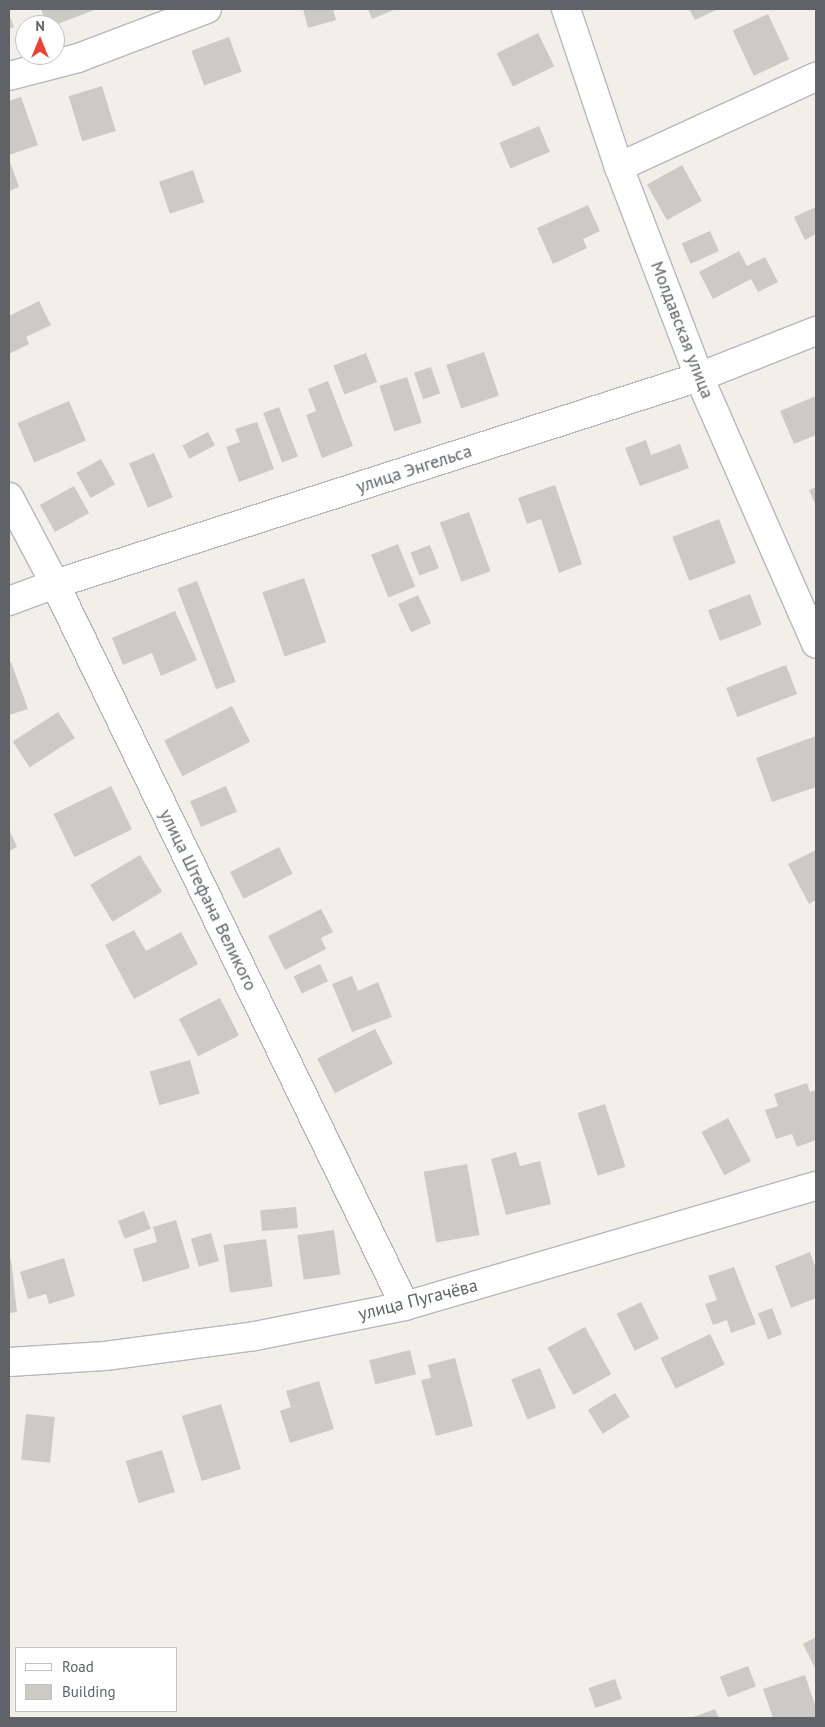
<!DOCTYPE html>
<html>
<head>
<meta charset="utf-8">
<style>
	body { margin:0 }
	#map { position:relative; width:825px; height:1727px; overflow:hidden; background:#f1efe8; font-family:"PT Sans",sans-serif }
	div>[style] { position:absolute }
	.building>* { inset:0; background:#cccac5; transform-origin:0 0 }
	.roads { filter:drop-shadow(1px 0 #b5b8bc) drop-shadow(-1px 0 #b5b8bc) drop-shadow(0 1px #b5b8bc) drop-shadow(0 -1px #b5b8bc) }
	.street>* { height:28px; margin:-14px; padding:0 14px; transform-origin:14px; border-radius:14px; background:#fff }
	span { translate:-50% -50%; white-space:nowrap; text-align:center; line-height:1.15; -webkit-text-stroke:4.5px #fff; paint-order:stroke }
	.street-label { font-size:18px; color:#5f6368 }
	.frame { position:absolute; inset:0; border:10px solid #5f6368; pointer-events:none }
	.legend { position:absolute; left:15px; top:1647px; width:162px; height:65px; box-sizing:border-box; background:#fff; border:1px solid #bfc1c3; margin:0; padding:6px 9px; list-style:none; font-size:15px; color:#5f6368 }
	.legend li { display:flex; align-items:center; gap:10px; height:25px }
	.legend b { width:25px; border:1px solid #bfc1c3 }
	.north { position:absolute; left:15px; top:15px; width:50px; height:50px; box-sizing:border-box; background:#fff; border:1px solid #bfc1c3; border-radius:50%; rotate:0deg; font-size:14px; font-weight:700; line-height:20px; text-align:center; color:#5f6368 }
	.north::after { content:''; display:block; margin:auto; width:18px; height:22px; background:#ea4335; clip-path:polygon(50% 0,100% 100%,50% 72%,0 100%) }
</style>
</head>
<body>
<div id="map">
	<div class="building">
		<div style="clip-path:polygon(41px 9px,97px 9px,55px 25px,47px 25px)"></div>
		<div style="clip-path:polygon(303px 9px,333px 9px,336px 20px,308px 28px)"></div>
		<div style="clip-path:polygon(368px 9px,396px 9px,372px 19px)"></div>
		<div style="clip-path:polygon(689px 9px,718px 9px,695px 20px)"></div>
		<div style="clip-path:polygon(9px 14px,14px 27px,9px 29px)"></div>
		<div style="left:768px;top:14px;width:50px;height:39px;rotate:65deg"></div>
		<div style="left:538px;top:33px;width:37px;height:46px;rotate:64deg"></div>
		<div style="left:229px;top:37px;width:37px;height:40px;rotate:70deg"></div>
		<div style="left:102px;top:86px;width:47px;height:35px;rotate:73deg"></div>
		<div style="clip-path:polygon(21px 97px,38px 145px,9px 155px,9px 101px)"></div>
		<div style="left:539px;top:126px;width:28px;height:43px;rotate:67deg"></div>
		<div style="clip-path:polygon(9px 159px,19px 187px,9px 191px)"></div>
		<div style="left:682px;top:165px;width:41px;height:40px;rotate:61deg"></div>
		<div style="left:193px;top:170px;width:34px;height:36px;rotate:71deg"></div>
		<div style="clip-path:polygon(588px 205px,600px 231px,583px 239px,587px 248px,553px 264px,537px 228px)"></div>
		<div style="clip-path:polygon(816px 207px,816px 234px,805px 240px,794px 217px)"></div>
		<div style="left:710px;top:231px;width:22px;height:31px;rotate:66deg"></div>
		<div style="clip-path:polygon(739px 251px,747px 266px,765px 257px,778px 282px,758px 292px,751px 279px,713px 299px,699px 272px)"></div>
		<div style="clip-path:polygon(39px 301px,51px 325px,26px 337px,29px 344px,9px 354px,9px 316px)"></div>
		<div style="left:484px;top:352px;width:46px;height:40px;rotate:71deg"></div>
		<div style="left:366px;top:353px;width:31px;height:35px;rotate:69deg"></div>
		<div style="left:431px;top:367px;width:28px;height:18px;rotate:71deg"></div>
		<div style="left:407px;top:377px;width:48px;height:29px;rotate:72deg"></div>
		<div style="clip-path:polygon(328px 381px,353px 446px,322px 458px,306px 415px,316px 411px,308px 389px)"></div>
		<div style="clip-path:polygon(816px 396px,816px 435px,794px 444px,780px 411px)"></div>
		<div style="left:69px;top:401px;width:43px;height:56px;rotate:67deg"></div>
		<div style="left:279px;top:407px;width:53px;height:17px;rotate:69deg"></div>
		<div style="clip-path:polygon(257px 422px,274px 469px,239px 482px,226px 447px,240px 442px,235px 429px)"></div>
		<div style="left:208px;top:432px;width:15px;height:29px;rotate:62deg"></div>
		<div style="clip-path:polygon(646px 440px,651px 455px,680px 444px,689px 468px,640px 486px,625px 448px)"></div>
		<div style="left:154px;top:453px;width:48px;height:27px;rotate:67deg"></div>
		<div style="left:101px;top:459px;width:29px;height:28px;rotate:61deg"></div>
		<div style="clip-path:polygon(555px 485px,582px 564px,559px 573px,541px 519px,527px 524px,518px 498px)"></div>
		<div style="left:74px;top:486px;width:31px;height:39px;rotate:61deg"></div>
		<div style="clip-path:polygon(816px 487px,816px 506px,809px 490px)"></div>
		<div style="left:469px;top:512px;width:63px;height:31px;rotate:70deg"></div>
		<div style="left:719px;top:519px;width:47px;height:50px;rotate:69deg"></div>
		<div style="left:398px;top:544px;width:46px;height:29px;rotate:68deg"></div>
		<div style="left:430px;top:545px;width:25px;height:21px;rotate:69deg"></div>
		<div style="left:304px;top:578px;width:68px;height:44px;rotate:71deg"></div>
		<div style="left:197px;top:581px;width:108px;height:21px;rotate:69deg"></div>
		<div style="left:750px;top:594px;width:33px;height:45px;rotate:69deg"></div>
		<div style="left:418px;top:595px;width:31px;height:22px;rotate:65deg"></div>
		<div style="clip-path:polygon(175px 611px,197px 660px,161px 676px,152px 653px,123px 665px,112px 638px)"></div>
		<div style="clip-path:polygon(11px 662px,28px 709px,9px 715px,9px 663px)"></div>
		<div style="left:786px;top:665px;width:31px;height:64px;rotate:69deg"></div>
		<div style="left:232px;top:706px;width:40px;height:76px;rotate:63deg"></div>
		<div style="left:58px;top:712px;width:31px;height:54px;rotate:57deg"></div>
		<div style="clip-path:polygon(816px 736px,816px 787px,772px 802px,756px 758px)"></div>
		<div style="left:111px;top:786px;width:48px;height:64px;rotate:64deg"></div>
		<div style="left:226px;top:786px;width:28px;height:39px;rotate:67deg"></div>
		<div style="clip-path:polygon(9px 829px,17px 847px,9px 851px)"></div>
		<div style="left:279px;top:847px;width:30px;height:55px;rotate:63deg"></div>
		<div style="clip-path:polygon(816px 850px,816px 900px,809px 904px,788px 864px)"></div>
		<div style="left:140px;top:855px;width:43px;height:58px;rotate:59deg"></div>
		<div style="clip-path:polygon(321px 909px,333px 932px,321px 938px,326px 949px,285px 970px,268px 936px)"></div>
		<div style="clip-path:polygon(134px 930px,146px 951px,181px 932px,198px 964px,134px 999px,105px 945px)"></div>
		<div style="left:320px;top:964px;width:19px;height:29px;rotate:65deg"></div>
		<div style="clip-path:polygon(352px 976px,358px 991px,378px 982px,392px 1017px,352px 1032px,332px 984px)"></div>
		<div style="left:220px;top:998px;width:42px;height:46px;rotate:63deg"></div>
		<div style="left:375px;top:1029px;width:39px;height:65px;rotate:63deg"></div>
		<div style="left:190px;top:1060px;width:35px;height:42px;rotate:74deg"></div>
		<div style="clip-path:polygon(807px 1083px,810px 1092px,816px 1090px,816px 1140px,797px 1147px,792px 1134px,776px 1139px,765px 1110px,778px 1106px,774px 1094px)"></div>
		<div style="left:605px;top:1104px;width:66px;height:29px;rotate:72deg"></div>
		<div style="left:728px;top:1118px;width:49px;height:30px;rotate:62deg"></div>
		<div style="clip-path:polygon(516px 1152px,520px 1166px,540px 1161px,551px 1204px,506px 1215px,491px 1159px)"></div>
		<div style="left:467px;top:1164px;width:72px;height:44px;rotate:80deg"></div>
		<div style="left:296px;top:1207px;width:21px;height:36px;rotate:85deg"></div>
		<div style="left:144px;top:1211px;width:19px;height:28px;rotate:69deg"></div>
		<div style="clip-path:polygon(176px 1220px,190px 1268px,143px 1282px,133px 1249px,157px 1242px,153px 1227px)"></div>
		<div style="left:334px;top:1230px;width:45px;height:37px;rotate:82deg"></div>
		<div style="left:211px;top:1233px;width:29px;height:21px;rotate:74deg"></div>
		<div style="left:266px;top:1239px;width:48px;height:43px;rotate:82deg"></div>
		<div style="clip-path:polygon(810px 1252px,816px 1269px,816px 1298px,791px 1308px,775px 1266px)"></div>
		<div style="clip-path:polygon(64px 1258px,75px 1296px,49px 1304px,46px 1294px,28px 1299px,20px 1272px)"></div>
		<div style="clip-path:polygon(9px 1260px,11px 1260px,17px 1312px,9px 1313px)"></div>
		<div style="clip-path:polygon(734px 1267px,756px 1324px,731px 1333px,727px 1320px,713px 1325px,705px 1304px,717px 1300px,708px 1276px)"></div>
		<div style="left:641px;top:1302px;width:41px;height:27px;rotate:64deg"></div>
		<div style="left:772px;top:1308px;width:28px;height:15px;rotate:69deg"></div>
		<div style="left:585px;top:1327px;width:54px;height:43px;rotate:61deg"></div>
		<div style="left:710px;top:1334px;width:34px;height:55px;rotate:64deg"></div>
		<div style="left:410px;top:1350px;width:25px;height:42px;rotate:76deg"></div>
		<div style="clip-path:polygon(455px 1358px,473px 1426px,436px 1436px,421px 1380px,431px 1378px,428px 1365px)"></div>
		<div style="left:540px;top:1368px;width:43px;height:31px;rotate:68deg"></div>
		<div style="clip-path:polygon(319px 1381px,334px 1429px,290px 1443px,280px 1411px,291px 1407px,286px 1391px)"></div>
		<div style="left:615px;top:1393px;width:28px;height:32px;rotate:58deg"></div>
		<div style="left:221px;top:1404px;width:68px;height:41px;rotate:73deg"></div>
		<div style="left:26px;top:1414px;width:29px;height:46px;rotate:6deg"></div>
		<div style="left:162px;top:1450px;width:44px;height:38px;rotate:73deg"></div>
		<div style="clip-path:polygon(816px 1637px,816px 1670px,803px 1644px)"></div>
		<div style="left:748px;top:1666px;width:22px;height:30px;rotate:69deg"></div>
		<div style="clip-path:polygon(805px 1675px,816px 1708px,816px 1718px,773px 1718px,763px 1689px)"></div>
		<div style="left:615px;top:1679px;width:21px;height:28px;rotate:71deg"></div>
		<div style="clip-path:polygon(715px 1709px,719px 1718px,691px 1718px)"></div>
	</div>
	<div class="roads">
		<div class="street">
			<div style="left:566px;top:9px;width:167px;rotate:71.5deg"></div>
			<div style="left:619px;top:167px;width:225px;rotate:69.1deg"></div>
			<div style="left:699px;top:377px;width:291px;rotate:66.3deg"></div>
			<div style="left:9px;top:76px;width:71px;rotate:-14.6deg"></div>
			<div style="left:78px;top:58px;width:138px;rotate:-20.8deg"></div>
			<div style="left:619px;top:167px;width:217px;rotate:-24.6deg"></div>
			<div style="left:9px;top:497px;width:98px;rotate:62.1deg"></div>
			<div style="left:55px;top:584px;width:802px;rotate:64.14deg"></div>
			<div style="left:9px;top:601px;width:49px;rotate:-20.3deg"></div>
			<div style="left:55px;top:584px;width:676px;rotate:-17.82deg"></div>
			<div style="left:699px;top:377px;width:126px;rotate:-21.5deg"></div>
			<div style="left:9px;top:1362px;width:96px;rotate:-3.6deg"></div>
			<div style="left:105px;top:1356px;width:151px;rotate:-7.6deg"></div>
			<div style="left:255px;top:1336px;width:153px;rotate:-11.3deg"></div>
			<div style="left:405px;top:1306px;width:428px;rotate:-16.3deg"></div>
		</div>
	</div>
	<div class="street-label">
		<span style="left:682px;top:330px;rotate:69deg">Молдавская улица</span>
		<span style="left:414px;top:469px;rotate:-18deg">улица Энгельса</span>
		<span style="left:208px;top:900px;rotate:64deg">улица Штефана Великого</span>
		<span style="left:418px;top:1300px;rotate:-14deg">улица Пугачёва</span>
	</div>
	<div class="frame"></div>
	<ul class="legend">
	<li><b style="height:6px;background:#fff"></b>Road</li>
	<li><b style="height:14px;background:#cccac5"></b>Building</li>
	</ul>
	<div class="north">N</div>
</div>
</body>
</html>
